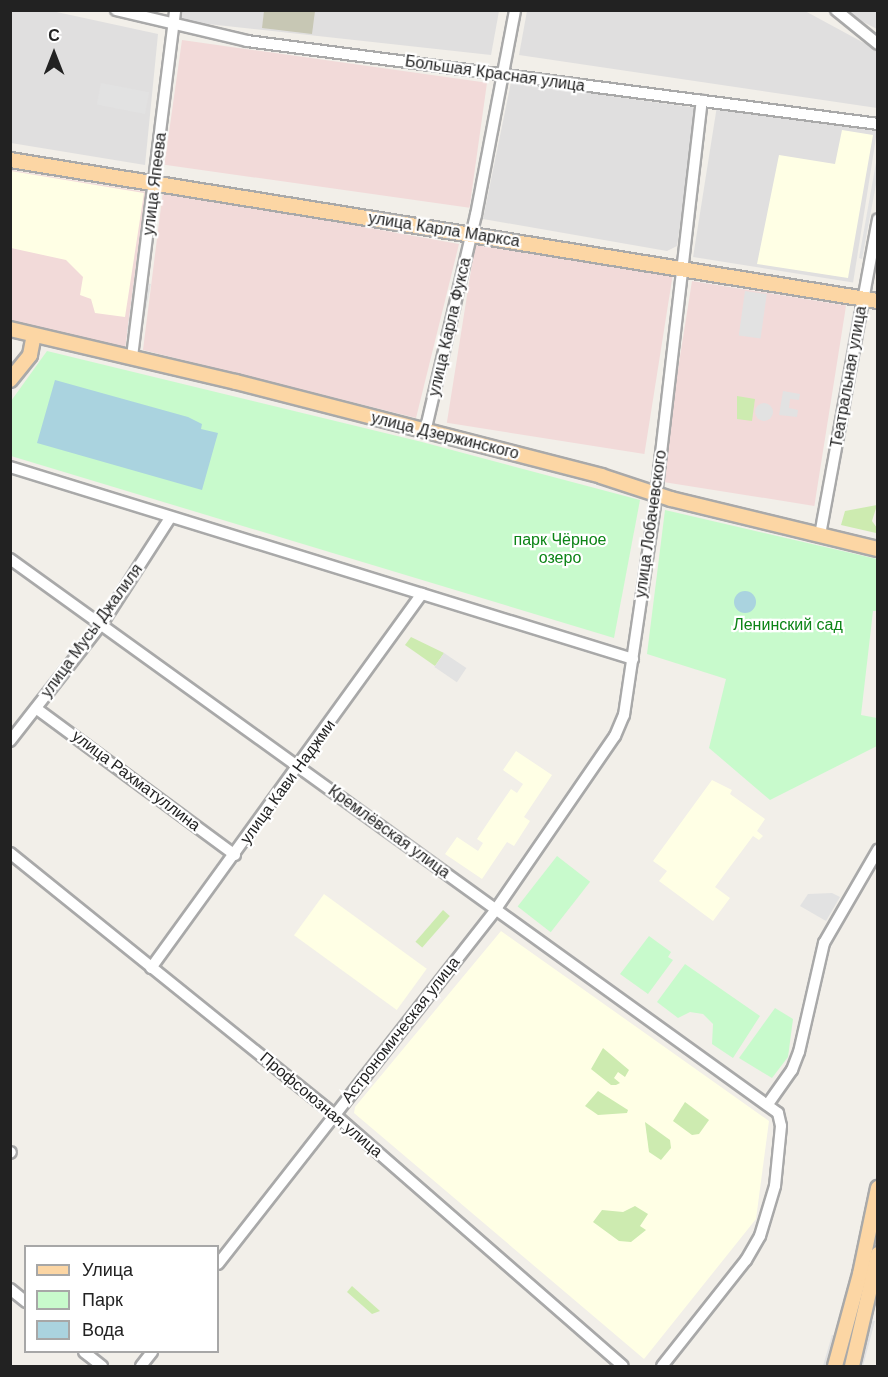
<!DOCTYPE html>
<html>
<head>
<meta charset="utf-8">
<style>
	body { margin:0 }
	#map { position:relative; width:888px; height:1377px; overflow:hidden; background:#f2efe9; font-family:Helvetica,sans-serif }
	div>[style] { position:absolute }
	.residential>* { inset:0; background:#e0dfdf; transform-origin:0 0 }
	.commercial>* { inset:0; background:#f2dad9; transform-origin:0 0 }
	.education>* { inset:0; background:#ffffe5; transform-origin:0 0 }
	.construction>* { inset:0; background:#c7c7b4 }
	.grass>* { inset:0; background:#cdebb0; transform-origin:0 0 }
	.park>* { inset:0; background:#c8facc; transform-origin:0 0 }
	.parking>* { inset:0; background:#e2e2e2; transform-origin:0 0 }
	.round { border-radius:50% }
	.water>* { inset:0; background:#aad3df }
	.roads { filter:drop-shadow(2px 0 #a9a9a9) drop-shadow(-2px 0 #a9a9a9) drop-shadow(0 2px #a9a9a9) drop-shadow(0 -2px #a9a9a9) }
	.minor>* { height:10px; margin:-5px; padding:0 5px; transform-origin:5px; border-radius:5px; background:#fff }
	.major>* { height:14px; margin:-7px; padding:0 7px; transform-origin:7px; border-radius:7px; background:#fcd6a4 }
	span { translate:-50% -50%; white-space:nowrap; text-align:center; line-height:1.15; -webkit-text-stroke:4.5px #fff; paint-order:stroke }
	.street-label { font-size:16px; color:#222 }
	.park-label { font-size:16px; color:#0c8416 }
	.frame { position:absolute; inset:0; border:12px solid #222; pointer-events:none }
	.legend { position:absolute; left:24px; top:1245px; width:195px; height:108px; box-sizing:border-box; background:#fff; border:2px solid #a7a7a7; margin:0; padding:8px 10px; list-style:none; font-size:18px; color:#222 }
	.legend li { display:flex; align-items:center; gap:12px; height:30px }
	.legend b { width:30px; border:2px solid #a7a7a7 }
	.north { position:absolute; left:24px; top:24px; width:60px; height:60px; -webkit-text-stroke:4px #fff; paint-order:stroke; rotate:0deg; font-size:16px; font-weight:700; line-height:24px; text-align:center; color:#222 }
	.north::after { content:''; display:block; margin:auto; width:21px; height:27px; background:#222; clip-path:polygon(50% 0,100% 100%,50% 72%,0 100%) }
</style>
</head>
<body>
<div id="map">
	<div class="residential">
		<div style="clip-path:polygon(181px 10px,499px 11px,491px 55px,180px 21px)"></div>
		<div style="clip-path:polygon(10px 11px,52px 11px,158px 34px,145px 165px,11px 143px)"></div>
		<div style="clip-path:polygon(527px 11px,805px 11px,877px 50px,877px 108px,519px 55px)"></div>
		<div style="clip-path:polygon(841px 11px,877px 11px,877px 29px)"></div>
		<div style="clip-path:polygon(511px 82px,697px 108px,677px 246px,667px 251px,483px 219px)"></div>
		<div style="left:717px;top:106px;width:162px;height:153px;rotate:9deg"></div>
	</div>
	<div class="commercial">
		<div style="left:182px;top:40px;width:308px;height:126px;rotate:8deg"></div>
		<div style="clip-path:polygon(10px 170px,146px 192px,125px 349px,11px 320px)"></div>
		<div style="clip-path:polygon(163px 191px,459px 244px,416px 418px,143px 350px)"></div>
		<div style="left:475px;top:245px;width:200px;height:180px;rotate:9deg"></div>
		<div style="left:692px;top:281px;width:156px;height:203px;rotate:9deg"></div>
	</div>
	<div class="education">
		<div style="clip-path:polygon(842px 130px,873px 135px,848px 278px,757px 264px,779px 155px,835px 164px)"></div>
		<div style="clip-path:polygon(11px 171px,144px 193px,125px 317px,95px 313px,91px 299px,80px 295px,83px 277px,66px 260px,11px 248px)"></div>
		<div style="clip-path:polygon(516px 751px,552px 775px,524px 817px,530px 821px,514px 846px,507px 842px,482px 879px,445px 854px,457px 837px,478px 851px,483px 843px,477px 839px,493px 815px,511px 789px,517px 793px,523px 784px,503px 770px)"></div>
		<div style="clip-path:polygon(712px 780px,732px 790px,730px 794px,765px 819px,757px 831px,763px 836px,759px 840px,753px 836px,715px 887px,730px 898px,713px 921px,659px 881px,667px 871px,653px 861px)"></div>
		<div style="left:324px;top:894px;width:127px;height:51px;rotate:36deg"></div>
		<div style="clip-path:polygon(501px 931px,769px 1121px,756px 1219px,644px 1359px,354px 1113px,355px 1107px)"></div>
	</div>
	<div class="construction">
		<div style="clip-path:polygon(264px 11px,315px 11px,312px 34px,262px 28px)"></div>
	</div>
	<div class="grass">
		<div style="clip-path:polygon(737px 396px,755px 399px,752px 421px,737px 419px)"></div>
		<div style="clip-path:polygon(877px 505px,872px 521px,877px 528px,876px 533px,841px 525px,845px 511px)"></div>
		<div style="clip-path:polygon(411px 637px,444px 653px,435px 666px,405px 645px)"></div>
		<div style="left:443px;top:910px;width:9px;height:42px;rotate:41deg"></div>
		<div style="clip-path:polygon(603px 1048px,629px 1070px,625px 1077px,618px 1072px,614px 1078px,620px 1083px,616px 1085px,611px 1085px,591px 1069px)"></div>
		<div style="clip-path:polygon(598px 1091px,628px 1110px,627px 1113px,598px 1115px,585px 1106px)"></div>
		<div style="clip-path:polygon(685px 1102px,709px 1120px,699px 1134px,692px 1135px,673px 1121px)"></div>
		<div style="clip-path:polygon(645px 1122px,670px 1140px,671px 1148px,661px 1160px,649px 1152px)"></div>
		<div style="clip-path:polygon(635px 1206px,648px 1214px,640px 1226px,646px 1230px,631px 1242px,619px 1241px,593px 1222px,602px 1210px,623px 1212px)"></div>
		<div style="clip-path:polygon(352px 1286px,380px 1311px,372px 1314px,347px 1292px)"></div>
	</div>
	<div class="park">
		<div style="clip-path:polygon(47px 351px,422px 442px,640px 500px,614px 638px,11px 456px,11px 401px)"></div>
		<div style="clip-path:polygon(665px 510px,877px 559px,877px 611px,873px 611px,861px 715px,877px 718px,877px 746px,770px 800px,709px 748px,726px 679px,647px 654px)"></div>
		<div style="left:557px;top:856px;width:42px;height:64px;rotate:38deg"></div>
		<div style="clip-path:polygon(649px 936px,671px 952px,668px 957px,673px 960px,648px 994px,620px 974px)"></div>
		<div style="clip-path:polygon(685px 964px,760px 1016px,733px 1058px,712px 1044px,713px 1024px,703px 1014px,690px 1012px,678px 1018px,657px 1002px)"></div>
		<div style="clip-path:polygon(775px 1008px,793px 1019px,788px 1057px,772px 1078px,739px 1058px)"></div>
	</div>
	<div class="parking">
		<div style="left:101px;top:83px;width:49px;height:22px;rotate:11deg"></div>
		<div style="clip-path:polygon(877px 157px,877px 179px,862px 259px,859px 258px)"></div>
		<div style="clip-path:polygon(146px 192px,148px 193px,130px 333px,127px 332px)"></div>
		<div style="left:146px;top:283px;width:5px;height:63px;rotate:11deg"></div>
		<div style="left:745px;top:291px;width:22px;height:45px;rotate:8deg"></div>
		<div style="clip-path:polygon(853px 311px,856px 311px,822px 517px,817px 516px)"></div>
		<div style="clip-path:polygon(864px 312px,867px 312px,828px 515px)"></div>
		<div style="clip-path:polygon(783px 391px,800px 394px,799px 400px,790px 399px,789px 408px,798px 410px,797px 417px,779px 415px)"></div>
		<div class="round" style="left:755px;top:403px;width:18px;height:18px"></div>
		<div style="left:444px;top:653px;width:27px;height:17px;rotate:34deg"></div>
		<div style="clip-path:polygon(832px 893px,840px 897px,826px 921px,800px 906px,808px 894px)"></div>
		<div style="clip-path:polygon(866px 1223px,871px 1224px,848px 1308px,830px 1366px,823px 1366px,832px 1335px,838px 1335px,847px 1308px,843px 1300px)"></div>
		<div style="clip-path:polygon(868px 1320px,875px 1321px,863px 1366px,855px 1366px)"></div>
	</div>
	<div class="water">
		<div style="clip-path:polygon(55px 380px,188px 417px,202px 424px,201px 429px,218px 433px,202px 490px,37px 443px)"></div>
		<div class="round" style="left:734px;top:591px;width:22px;height:22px"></div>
	</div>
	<div class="roads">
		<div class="minor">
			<div style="left:116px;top:10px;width:135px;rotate:13.3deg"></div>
			<div style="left:247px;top:41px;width:636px;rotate:7.49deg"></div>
			<div style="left:836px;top:10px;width:54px;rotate:39deg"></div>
			<div style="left:132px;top:357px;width:350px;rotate:-82.9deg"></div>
			<div style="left:425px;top:432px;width:223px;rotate:-76.8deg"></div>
			<div style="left:476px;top:215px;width:209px;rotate:-79.2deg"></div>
			<div style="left:10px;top:467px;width:652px;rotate:17.13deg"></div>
			<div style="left:820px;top:535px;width:321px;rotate:-79.6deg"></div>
			<div style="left:10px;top:559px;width:947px;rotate:35.8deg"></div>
			<div style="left:778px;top:1113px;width:13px;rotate:77deg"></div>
			<div style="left:781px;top:1126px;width:60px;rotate:95.7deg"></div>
			<div style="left:775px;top:1186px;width:52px;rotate:106.7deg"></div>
			<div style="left:760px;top:1236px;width:28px;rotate:120deg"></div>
			<div style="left:746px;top:1260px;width:135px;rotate:128.4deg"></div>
			<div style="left:37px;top:709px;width:246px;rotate:36.4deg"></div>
			<div style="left:10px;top:741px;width:151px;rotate:-52deg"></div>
			<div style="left:103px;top:622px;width:124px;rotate:-57.2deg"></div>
			<div style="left:10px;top:853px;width:416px;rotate:38.9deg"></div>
			<div style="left:334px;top:1114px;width:383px;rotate:41.1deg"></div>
			<div style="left:151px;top:968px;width:462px;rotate:-54.1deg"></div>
			<div style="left:768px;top:1104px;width:42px;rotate:-54.8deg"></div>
			<div style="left:792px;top:1070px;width:19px;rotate:-69deg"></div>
			<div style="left:799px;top:1052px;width:112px;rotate:-77.1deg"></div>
			<div style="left:824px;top:943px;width:108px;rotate:-59.9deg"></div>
			<div style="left:10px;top:1153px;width:1px;rotate:-45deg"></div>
			<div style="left:218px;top:1264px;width:451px;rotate:-51.9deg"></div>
			<div style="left:496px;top:909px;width:210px;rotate:-55.5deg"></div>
			<div style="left:615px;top:736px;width:23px;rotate:-67deg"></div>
			<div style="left:624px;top:715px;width:212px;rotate:-81.6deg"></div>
			<div style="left:655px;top:505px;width:407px;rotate:-83.4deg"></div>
			<div style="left:10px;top:1289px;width:21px;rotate:39deg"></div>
			<div style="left:84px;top:1352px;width:23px;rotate:38deg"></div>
			<div style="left:141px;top:1366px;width:18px;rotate:-52deg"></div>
		</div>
		<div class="major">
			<div style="left:10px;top:160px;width:879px;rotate:9.23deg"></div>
			<div style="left:10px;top:329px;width:232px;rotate:13.2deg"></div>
			<div style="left:236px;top:382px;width:377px;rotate:14.4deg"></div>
			<div style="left:601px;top:476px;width:74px;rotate:18.2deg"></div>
			<div style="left:671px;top:499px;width:213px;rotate:13.6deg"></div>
			<div style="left:10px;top:380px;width:32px;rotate:-51deg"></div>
			<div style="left:30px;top:355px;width:20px;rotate:-79deg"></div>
			<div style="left:835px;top:1366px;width:95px;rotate:-74.8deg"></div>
			<div style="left:860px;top:1274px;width:88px;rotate:-78.2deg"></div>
			<div style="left:852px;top:1366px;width:115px;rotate:-76.9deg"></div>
		</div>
	</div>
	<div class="street-label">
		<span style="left:495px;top:74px;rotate:8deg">Большая Красная улица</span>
		<span style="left:155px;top:184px;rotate:-83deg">улица Япеева</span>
		<span style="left:444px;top:230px;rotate:9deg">улица Карла Маркса</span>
		<span style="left:450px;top:327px;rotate:-77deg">улица Карла Фукса</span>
		<span style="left:849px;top:377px;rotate:-80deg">Театральная улица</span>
		<span style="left:445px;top:436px;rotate:14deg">улица Дзержинского</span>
		<span style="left:651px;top:524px;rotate:-82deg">улица Лобачевского</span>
		<span style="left:92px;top:631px;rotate:-54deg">улица Мусы Джалиля</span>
		<span style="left:136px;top:781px;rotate:37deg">улица Рахматуллина</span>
		<span style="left:288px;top:782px;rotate:-54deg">улица Кави Наджми</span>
		<span style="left:389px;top:832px;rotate:36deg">Кремлёвская улица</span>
		<span style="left:401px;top:1030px;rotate:-52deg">Астрономическая улица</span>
		<span style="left:321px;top:1105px;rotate:40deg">Профсоюзная улица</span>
	</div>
	<div class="park-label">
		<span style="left:560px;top:549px">парк Чёрное<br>озеро</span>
		<span style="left:788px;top:625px">Ленинский сад</span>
	</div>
	<div class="frame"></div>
	<ul class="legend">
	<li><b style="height:8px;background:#fcd6a4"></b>Улица</li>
	<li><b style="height:16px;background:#c8facc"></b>Парк</li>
	<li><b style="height:16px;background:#aad3df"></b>Вода</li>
	</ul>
	<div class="north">С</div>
</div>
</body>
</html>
